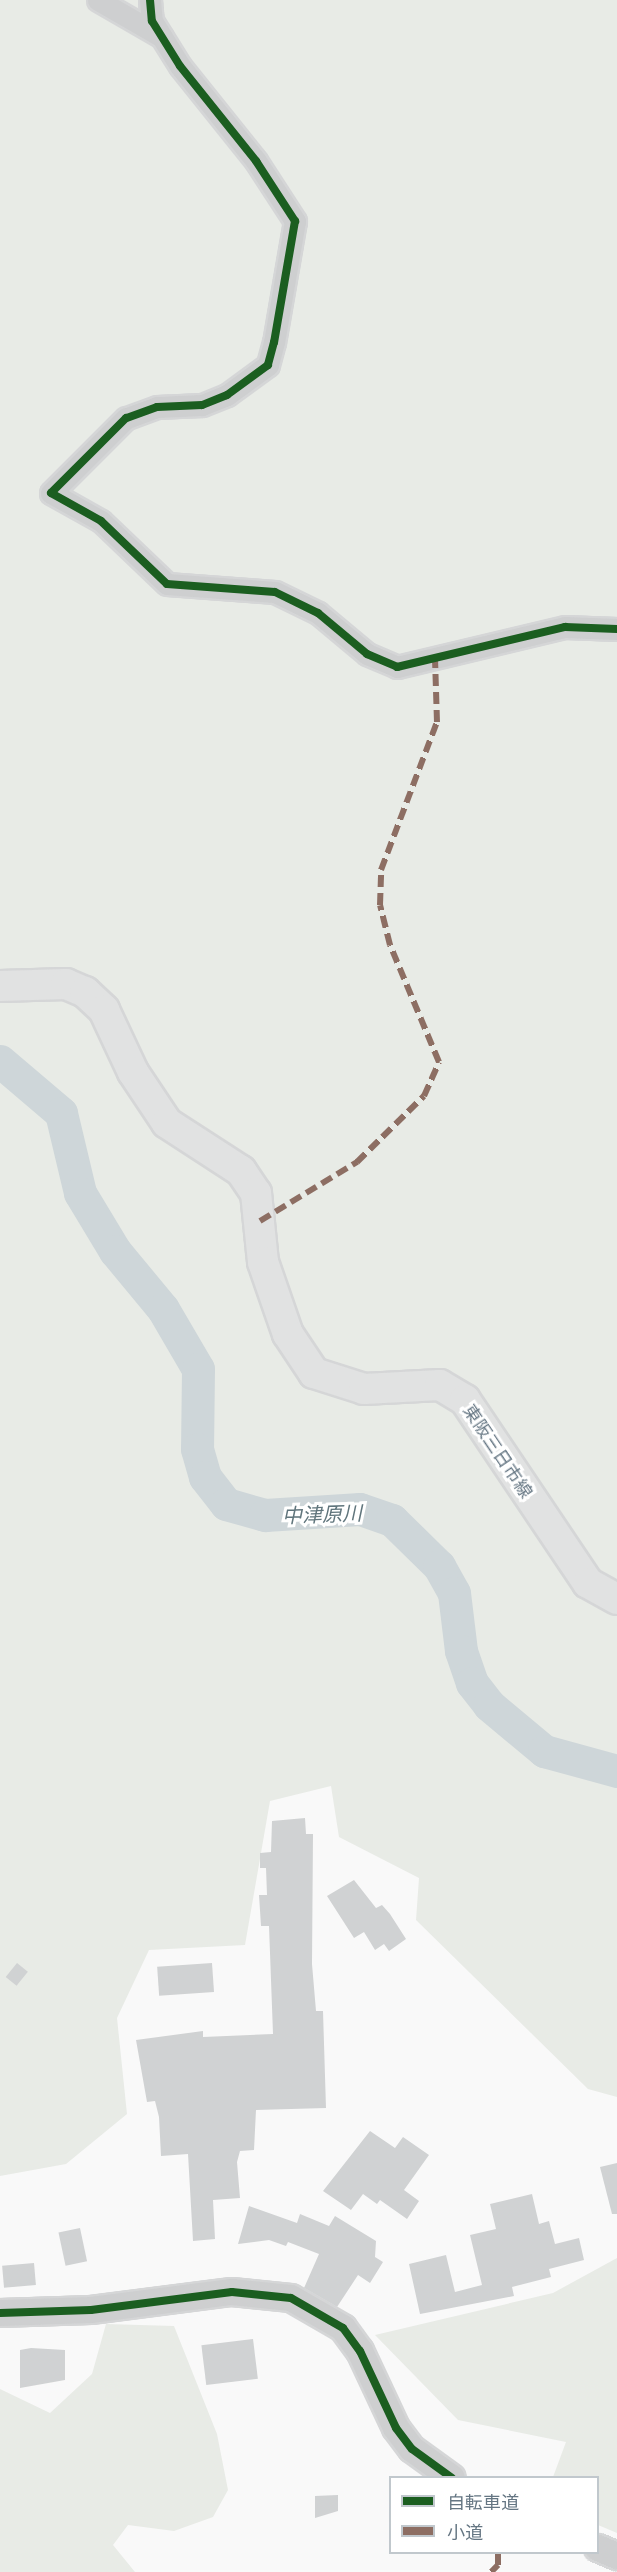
<!DOCTYPE html>
<html>
<head>
<meta charset="utf-8">
<style>
	body { margin:0 }
	#map { position:relative; width:617px; height:2572px; overflow:hidden; background:#f9f9f9; font-family:"Golos Text","Noto Sans JP",sans-serif }
	div>[style] { position:absolute }
	.green>* { inset:0; background:#e8ebe6 }
	.river>* { height:33px; margin:-16.5px; padding:0 16.5px; transform-origin:16.5px; border-radius:16.5px; background:#ced6d9 }
	.building>* { inset:0; background:#d0d2d3; transform-origin:0 0 }
	.roads { filter:drop-shadow(2px 0 #d5d6d7) drop-shadow(-2px 0 #d5d6d7) drop-shadow(0 2px #d5d6d7) drop-shadow(0 -2px #d5d6d7) }
	.minor>* { height:21px; margin:-10.5px; padding:0 10.5px; transform-origin:10.5px; border-radius:10.5px; background:#cecfd0 }
	.tertiary>* { height:26px; margin:-13px; padding:0 13px; transform-origin:13px; border-radius:13px; background:#cecfd0 }
	.secondary>* { height:30px; margin:-15px; padding:0 15px; transform-origin:15px; border-radius:15px; background:#e1e2e2 }
	.quiet>* { height:6px; margin-top:-3px; transform-origin:0; background:repeating-linear-gradient(90deg,#8d6e63 0 12px,transparent 0 18px) }
	.cycleway>* { height:8px; margin:-4px; padding:0 4px; transform-origin:4px; border-radius:4px; background:#1b5e20 }
	span { translate:-50% -50%; white-space:nowrap; text-align:center; line-height:1.15; -webkit-text-stroke:6px #fff; paint-order:stroke }
	.street-label { font-size:18px; color:#657683 }
	.water-label { font-size:20px; color:#60757c; font-style:italic }
	.legend { position:absolute; left:389px; top:2476px; width:210px; height:78px; box-sizing:border-box; background:#fff; border:2px solid #c1c8cd; margin:0; padding:8px 10px; list-style:none; font-size:18px; color:#657683 }
	.legend li { display:flex; align-items:center; gap:12px; height:30px }
	.legend b { width:30px; border:2px solid #c1c8cd }
</style>
</head>
<body>
<div id="map">
	<div class="green">
		<div style="clip-path:polygon(0 0,617px 0,617px 2097px,588px 2089px,416px 1920px,419px 1878px,339px 1837px,331px 1786px,270px 1801px,245px 1945px,149px 1950px,117px 2018px,127px 2114px,66px 2164px,0 2176px)"></div>
		<div style="clip-path:polygon(617px 2258px,617px 2533px,598px 2525px,598px 2478px,553px 2477px,566px 2442px,458px 2420px,375px 2335px,553px 2293px)"></div>
		<div style="clip-path:polygon(106px 2324px,174px 2326px,217px 2434px,228px 2490px,213px 2517px,174px 2531px,128px 2525px,113px 2545px,135px 2572px,0 2572px,0 2389px,50px 2413px,92px 2374px)"></div>
	</div>
	<div class="river">
		<div style="left:0;top:1061px;width:80px;rotate:40.4deg"></div>
		<div style="left:61px;top:1113px;width:82px;rotate:76.6deg"></div>
		<div style="left:80px;top:1193px;width:68px;rotate:58.9deg"></div>
		<div style="left:115px;top:1251px;width:75px;rotate:50.4deg"></div>
		<div style="left:163px;top:1309px;width:69px;rotate:59.7deg"></div>
		<div style="left:198px;top:1369px;width:80px;rotate:90.7deg"></div>
		<div style="left:197px;top:1449px;width:29px;rotate:74deg"></div>
		<div style="left:205px;top:1477px;width:34px;rotate:52deg"></div>
		<div style="left:226px;top:1504px;width:41px;rotate:15.8deg"></div>
		<div style="left:265px;top:1515px;width:95px;rotate:-3.6deg"></div>
		<div style="left:360px;top:1509px;width:34px;rotate:19deg"></div>
		<div style="left:392px;top:1520px;width:66px;rotate:44.4deg"></div>
		<div style="left:439px;top:1566px;width:31px;rotate:61deg"></div>
		<div style="left:454px;top:1593px;width:58px;rotate:83.1deg"></div>
		<div style="left:461px;top:1651px;width:34px;rotate:71deg"></div>
		<div style="left:472px;top:1683px;width:28px;rotate:52deg"></div>
		<div style="left:489px;top:1705px;width:72px;rotate:39.9deg"></div>
		<div style="left:544px;top:1751px;width:76px;rotate:15.3deg"></div>
	</div>
	<div class="building">
		<div style="clip-path:polygon(305px 1818px,306px 1834px,313px 1834px,312px 1964px,316px 2011px,323px 2011px,326px 2108px,256px 2110px,254px 2150px,240px 2151px,237px 2162px,240px 2198px,213px 2200px,215px 2239px,193px 2241px,188px 2154px,161px 2156px,159px 2117px,155px 2101px,147px 2102px,136px 2040px,203px 2031px,203px 2037px,273px 2034px,269px 1926px,261px 1926px,259px 1895px,267px 1895px,266px 1868px,260px 1868px,260px 1853px,271px 1852px,272px 1821px)"></div>
		<div style="clip-path:polygon(354px 1880px,376px 1908px,382px 1905px,390px 1914px,406px 1939px,389px 1951px,384px 1944px,375px 1950px,364px 1932px,354px 1938px,327px 1896px)"></div>
		<div style="left:17px;top:1963px;width:14px;height:18px;rotate:39deg"></div>
		<div style="left:212px;top:1963px;width:29px;height:55px;rotate:86deg"></div>
		<div style="clip-path:polygon(370px 2131px,395px 2148px,403px 2137px,429px 2155px,404px 2190px,419px 2201px,407px 2219px,380px 2200px,377px 2204px,363px 2194px,351px 2210px,323px 2191px)"></div>
		<div style="clip-path:polygon(617px 2163px,617px 2214px,612px 2214px,600px 2167px)"></div>
		<div style="clip-path:polygon(532px 2194px,539px 2224px,549px 2221px,555px 2244px,579px 2238px,584px 2260px,549px 2269px,551px 2277px,512px 2287px,514px 2296px,420px 2314px,409px 2264px,446px 2255px,455px 2292px,482px 2285px,470px 2235px,496px 2229px,490px 2204px)"></div>
		<div style="clip-path:polygon(249px 2206px,297px 2223px,300px 2214px,329px 2226px,335px 2216px,376px 2241px,375px 2257px,383px 2262px,370px 2283px,358px 2275px,337px 2307px,304px 2288px,319px 2254px,288px 2242px,286px 2246px,269px 2240px,238px 2244px)"></div>
		<div style="left:80px;top:2228px;width:34px;height:22px;rotate:78deg"></div>
		<div style="left:34px;top:2263px;width:22px;height:32px;rotate:85deg"></div>
		<div style="left:253px;top:2339px;width:40px;height:52px;rotate:83deg"></div>
		<div style="clip-path:polygon(31px 2348px,65px 2350px,65px 2380px,20px 2388px,20px 2350px)"></div>
		<div style="clip-path:polygon(338px 2495px,338px 2511px,315px 2518px,315px 2496px)"></div>
	</div>
	<div class="roads">
		<div class="minor">
			<div style="left:98px;top:0;width:74px;rotate:30deg"></div>
			<div style="left:150px;top:0;width:21px;rotate:85deg"></div>
			<div style="left:152px;top:21px;width:53px;rotate:58.1deg"></div>
			<div style="left:180px;top:66px;width:122px;rotate:51.3deg"></div>
			<div style="left:256px;top:161px;width:72px;rotate:57deg"></div>
			<div style="left:295px;top:221px;width:123px;rotate:99.8deg"></div>
			<div style="left:274px;top:342px;width:24px;rotate:105deg"></div>
			<div style="left:268px;top:365px;width:51px;rotate:143.8deg"></div>
			<div style="left:227px;top:395px;width:27px;rotate:158deg"></div>
			<div style="left:202px;top:405px;width:45px;rotate:177.5deg"></div>
			<div style="left:157px;top:407px;width:33px;rotate:160deg"></div>
			<div style="left:126px;top:418px;width:106px;rotate:135deg"></div>
			<div style="left:51px;top:493px;width:57px;rotate:29.2deg"></div>
			<div style="left:101px;top:521px;width:91px;rotate:43.7deg"></div>
			<div style="left:167px;top:584px;width:108px;rotate:4.2deg"></div>
			<div style="left:275px;top:592px;width:48px;rotate:26deg"></div>
			<div style="left:318px;top:613px;width:64px;rotate:39.9deg"></div>
			<div style="left:367px;top:654px;width:33px;rotate:23deg"></div>
			<div style="left:397px;top:667px;width:173px;rotate:-13.4deg"></div>
			<div style="left:565px;top:627px;width:52px;rotate:2.2deg"></div>
		</div>
		<div class="tertiary">
			<div style="left:0;top:2313px;width:91px;rotate:-1.9deg"></div>
			<div style="left:91px;top:2310px;width:142px;rotate:-7.3deg"></div>
			<div style="left:232px;top:2292px;width:59px;rotate:5.8deg"></div>
			<div style="left:291px;top:2298px;width:60px;rotate:30deg"></div>
			<div style="left:343px;top:2328px;width:29px;rotate:54deg"></div>
			<div style="left:360px;top:2351px;width:85px;rotate:64.9deg"></div>
			<div style="left:396px;top:2428px;width:26px;rotate:53deg"></div>
			<div style="left:412px;top:2449px;width:49px;rotate:35.9deg"></div>
			<div style="left:598px;top:2548px;width:21px;rotate:23deg"></div>
		</div>
		<div class="secondary">
			<div style="left:0;top:986px;width:66px;rotate:-1.7deg"></div>
			<div style="left:66px;top:984px;width:21px;rotate:23deg"></div>
			<div style="left:85px;top:992px;width:26px;rotate:43deg"></div>
			<div style="left:104px;top:1010px;width:68px;rotate:64.9deg"></div>
			<div style="left:133px;top:1072px;width:61px;rotate:56.3deg"></div>
			<div style="left:167px;top:1123px;width:88px;rotate:33deg"></div>
			<div style="left:241px;top:1171px;width:27px;rotate:56deg"></div>
			<div style="left:256px;top:1193px;width:69px;rotate:84.2deg"></div>
			<div style="left:263px;top:1262px;width:76px;rotate:70.9deg"></div>
			<div style="left:288px;top:1334px;width:47px;rotate:56.3deg"></div>
			<div style="left:314px;top:1373px;width:52px;rotate:17.7deg"></div>
			<div style="left:364px;top:1389px;width:76px;rotate:-3deg"></div>
			<div style="left:440px;top:1385px;width:29px;rotate:31deg"></div>
			<div style="left:465px;top:1400px;width:220px;rotate:56.1deg"></div>
			<div style="left:588px;top:1583px;width:33px;rotate:29deg"></div>
		</div>
	</div>
	<div class="quiet">
		<div style="left:260px;top:1221px;width:114px;rotate:-31.3deg"></div>
		<div style="left:357px;top:1162px;width:94px;rotate:-44.6deg"></div>
		<div style="left:424px;top:1096px;width:37px;rotate:-66deg"></div>
		<div style="left:439px;top:1062px;width:127px;rotate:-112.7deg"></div>
		<div style="left:390px;top:945px;width:41px;rotate:-104deg"></div>
		<div style="left:380px;top:905px;width:35px;rotate:-88deg"></div>
		<div style="left:381px;top:870px;width:158px;rotate:-69.3deg"></div>
		<div style="left:437px;top:722px;width:63px;rotate:-91.8deg"></div>
		<div style="left:491px;top:2572px;width:10px;rotate:-45deg"></div>
		<div style="left:498px;top:2565px;width:13px;rotate:-90deg"></div>
	</div>
	<div class="cycleway">
		<div style="left:150px;top:0;width:21px;rotate:85deg"></div>
		<div style="left:152px;top:21px;width:53px;rotate:58.1deg"></div>
		<div style="left:180px;top:66px;width:122px;rotate:51.3deg"></div>
		<div style="left:256px;top:161px;width:72px;rotate:57deg"></div>
		<div style="left:295px;top:221px;width:123px;rotate:99.8deg"></div>
		<div style="left:274px;top:342px;width:24px;rotate:105deg"></div>
		<div style="left:268px;top:365px;width:51px;rotate:143.8deg"></div>
		<div style="left:227px;top:395px;width:27px;rotate:158deg"></div>
		<div style="left:202px;top:405px;width:45px;rotate:177.5deg"></div>
		<div style="left:157px;top:407px;width:33px;rotate:160deg"></div>
		<div style="left:126px;top:418px;width:106px;rotate:135deg"></div>
		<div style="left:51px;top:493px;width:57px;rotate:29.2deg"></div>
		<div style="left:101px;top:521px;width:91px;rotate:43.7deg"></div>
		<div style="left:167px;top:584px;width:108px;rotate:4.2deg"></div>
		<div style="left:275px;top:592px;width:48px;rotate:26deg"></div>
		<div style="left:318px;top:613px;width:64px;rotate:39.9deg"></div>
		<div style="left:367px;top:654px;width:33px;rotate:23deg"></div>
		<div style="left:397px;top:667px;width:173px;rotate:-13.4deg"></div>
		<div style="left:565px;top:627px;width:52px;rotate:2.2deg"></div>
		<div style="left:0;top:2313px;width:91px;rotate:-1.9deg"></div>
		<div style="left:91px;top:2310px;width:142px;rotate:-7.3deg"></div>
		<div style="left:232px;top:2292px;width:59px;rotate:5.8deg"></div>
		<div style="left:291px;top:2298px;width:60px;rotate:30deg"></div>
		<div style="left:343px;top:2328px;width:29px;rotate:54deg"></div>
		<div style="left:360px;top:2351px;width:85px;rotate:64.9deg"></div>
		<div style="left:396px;top:2428px;width:26px;rotate:53deg"></div>
		<div style="left:412px;top:2449px;width:49px;rotate:35.9deg"></div>
	</div>
	<div class="street-label">
		<span style="left:498px;top:1451px;rotate:56deg">東阪三日市線</span>
	</div>
	<div class="water-label">
		<span style="left:322px;top:1514px;rotate:-2deg">中津原川</span>
	</div>
	<ul class="legend">
	<li><b style="height:8px;background:#1b5e20"></b>自転車道</li>
	<li><b style="height:8px;background:#8d6e63"></b>小道</li>
	</ul>
</div>
</body>
</html>
